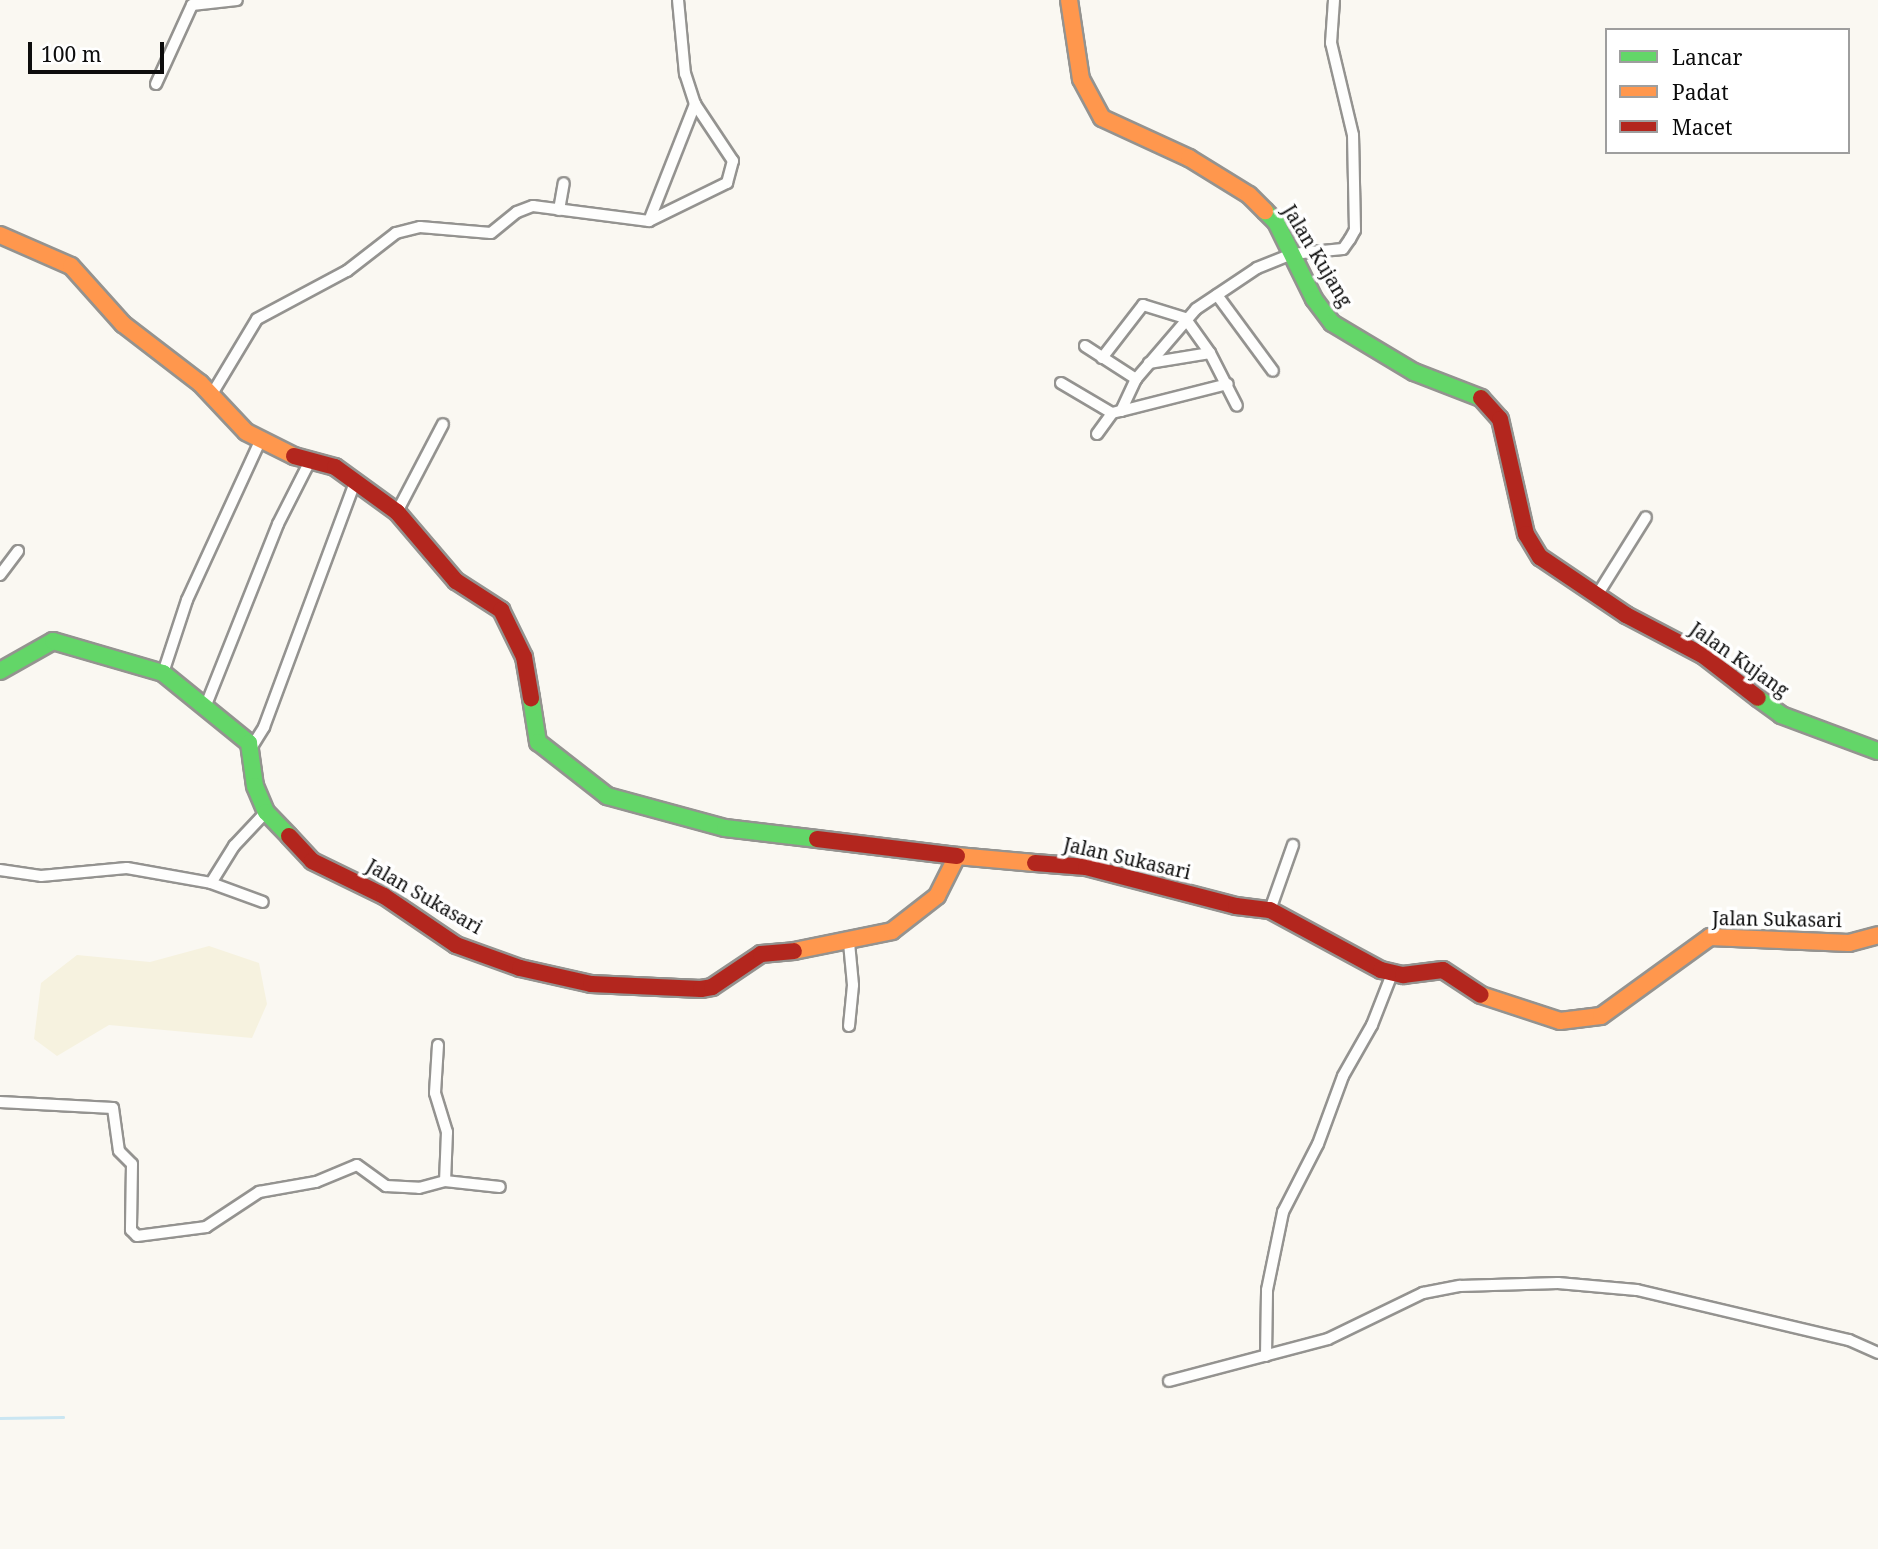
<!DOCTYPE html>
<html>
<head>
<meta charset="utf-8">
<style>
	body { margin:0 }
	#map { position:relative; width:1878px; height:1549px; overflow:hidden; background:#faf8f2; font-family:"Noto Serif",serif }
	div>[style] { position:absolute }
	.farmland>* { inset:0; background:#f6f2df }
	.stream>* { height:2.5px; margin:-1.25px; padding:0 1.25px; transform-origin:1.25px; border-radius:1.25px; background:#cae6f2 }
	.roads { filter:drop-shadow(2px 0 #949390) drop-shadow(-2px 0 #949390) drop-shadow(0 2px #949390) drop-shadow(0 -2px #949390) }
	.street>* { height:10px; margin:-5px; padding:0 5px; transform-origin:5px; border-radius:5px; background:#fefefd }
	.fast>* { height:16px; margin:-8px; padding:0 8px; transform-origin:8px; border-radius:8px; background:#63d668 }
	.slow>* { height:16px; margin:-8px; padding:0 8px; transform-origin:8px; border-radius:8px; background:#ff974d }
	.jam>* { height:16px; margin:-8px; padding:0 8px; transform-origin:8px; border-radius:8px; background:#b3261e }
	span { translate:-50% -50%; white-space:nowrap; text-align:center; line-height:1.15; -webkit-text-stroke:7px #fff; paint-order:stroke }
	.street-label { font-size:19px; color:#0d0d0d }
	.legend { position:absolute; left:1605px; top:28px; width:245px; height:126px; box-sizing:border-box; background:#fff; border:2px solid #9e9e9e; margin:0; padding:9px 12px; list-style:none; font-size:21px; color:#0d0d0d }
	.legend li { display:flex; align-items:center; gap:14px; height:35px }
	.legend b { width:35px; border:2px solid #9e9e9e }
	.scale { position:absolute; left:28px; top:42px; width:136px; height:32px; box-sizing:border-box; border:4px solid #0d0d0d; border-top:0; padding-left:9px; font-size:21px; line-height:24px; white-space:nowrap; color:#0d0d0d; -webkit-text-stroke:5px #fff; paint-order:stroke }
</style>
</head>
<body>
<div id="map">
	<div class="farmland">
		<div style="clip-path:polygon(209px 946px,259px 963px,267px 1004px,252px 1038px,109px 1025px,57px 1056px,34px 1039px,41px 983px,77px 955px,150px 962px)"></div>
	</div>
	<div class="stream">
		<div style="left:0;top:1418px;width:63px;rotate:-0.9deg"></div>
	</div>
	<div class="roads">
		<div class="street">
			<div style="left:156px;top:84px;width:87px;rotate:-65.5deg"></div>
			<div style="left:192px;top:5px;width:45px;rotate:-6.3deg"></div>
			<div style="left:559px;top:210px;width:27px;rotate:-80deg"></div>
			<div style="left:649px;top:221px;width:126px;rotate:-68.5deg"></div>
			<div style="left:1217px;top:295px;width:94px;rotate:53.6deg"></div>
			<div style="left:1085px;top:346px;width:61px;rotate:32.9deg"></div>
			<div style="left:1210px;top:353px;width:59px;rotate:63deg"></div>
			<div style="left:1102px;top:358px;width:67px;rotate:-52.3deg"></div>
			<div style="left:1143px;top:305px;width:44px;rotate:17.2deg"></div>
			<div style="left:1185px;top:318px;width:43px;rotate:54.5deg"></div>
			<div style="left:1210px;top:353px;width:62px;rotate:170.7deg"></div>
			<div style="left:1061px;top:383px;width:59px;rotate:30.5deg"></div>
			<div style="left:212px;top:394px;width:87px;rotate:-59deg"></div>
			<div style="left:257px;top:319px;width:102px;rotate:-28.1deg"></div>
			<div style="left:347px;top:271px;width:62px;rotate:-37.8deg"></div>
			<div style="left:396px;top:233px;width:25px;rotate:-14deg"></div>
			<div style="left:420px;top:227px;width:71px;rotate:4.8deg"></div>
			<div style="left:491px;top:233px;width:33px;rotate:-39deg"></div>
			<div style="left:517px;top:212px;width:17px;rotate:-21deg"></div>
			<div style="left:533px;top:206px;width:117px;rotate:7.4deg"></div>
			<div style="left:649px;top:221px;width:87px;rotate:-26deg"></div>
			<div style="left:727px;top:183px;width:23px;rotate:-75deg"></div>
			<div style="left:733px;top:161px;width:69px;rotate:-123.7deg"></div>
			<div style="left:695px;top:104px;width:32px;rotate:-108deg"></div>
			<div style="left:685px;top:74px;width:74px;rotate:-95.4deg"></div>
			<div style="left:1121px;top:411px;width:110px;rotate:-14.2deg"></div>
			<div style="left:1097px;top:434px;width:26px;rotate:-54deg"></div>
			<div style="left:1112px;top:413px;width:9px;rotate:-13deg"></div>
			<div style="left:1121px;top:411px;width:35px;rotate:-65deg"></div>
			<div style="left:1136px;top:379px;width:92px;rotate:-49.4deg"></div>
			<div style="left:1196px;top:309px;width:73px;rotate:-33.9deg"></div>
			<div style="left:1257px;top:268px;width:38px;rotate:-22deg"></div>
			<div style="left:1292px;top:254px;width:51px;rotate:-5.6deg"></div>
			<div style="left:1343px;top:249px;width:12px;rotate:-55deg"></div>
			<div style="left:1350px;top:239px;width:10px;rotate:-61deg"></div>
			<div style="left:1355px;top:230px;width:95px;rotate:-91.2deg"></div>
			<div style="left:1353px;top:135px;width:95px;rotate:-103.4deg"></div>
			<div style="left:1331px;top:43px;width:43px;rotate:-86deg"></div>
			<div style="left:397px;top:512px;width:99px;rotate:-62.4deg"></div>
			<div style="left:0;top:575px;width:30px;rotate:-53deg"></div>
			<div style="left:1596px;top:597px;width:94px;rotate:-58deg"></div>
			<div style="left:163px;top:673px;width:77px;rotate:-71.8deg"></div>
			<div style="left:187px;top:600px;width:175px;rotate:-65.3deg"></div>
			<div style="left:206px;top:705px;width:195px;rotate:-68.3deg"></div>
			<div style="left:278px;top:524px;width:71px;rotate:-63.1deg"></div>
			<div style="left:251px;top:748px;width:25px;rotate:-58deg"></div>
			<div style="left:264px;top:727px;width:261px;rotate:-69.6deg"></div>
			<div style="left:0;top:870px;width:41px;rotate:8.3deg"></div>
			<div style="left:41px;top:876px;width:86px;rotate:-5.3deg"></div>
			<div style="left:127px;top:868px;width:85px;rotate:10.1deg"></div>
			<div style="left:211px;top:883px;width:55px;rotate:20.1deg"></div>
			<div style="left:211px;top:883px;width:44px;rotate:-58.1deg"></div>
			<div style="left:234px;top:846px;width:47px;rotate:-46.7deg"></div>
			<div style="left:1270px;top:910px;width:69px;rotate:-70.5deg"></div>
			<div style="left:849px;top:1026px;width:41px;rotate:-84.4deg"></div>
			<div style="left:853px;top:985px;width:42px;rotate:-95.4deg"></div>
			<div style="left:438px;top:1045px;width:48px;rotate:93.6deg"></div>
			<div style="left:435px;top:1093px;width:41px;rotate:72.9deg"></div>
			<div style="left:447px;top:1132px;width:49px;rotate:92.3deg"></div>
			<div style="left:0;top:1102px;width:113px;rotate:3deg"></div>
			<div style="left:113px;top:1108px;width:43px;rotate:82.1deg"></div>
			<div style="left:119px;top:1151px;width:18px;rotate:45deg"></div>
			<div style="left:132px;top:1164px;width:66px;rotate:90.9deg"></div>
			<div style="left:131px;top:1230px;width:8px;rotate:45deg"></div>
			<div style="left:137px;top:1236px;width:70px;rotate:-7.4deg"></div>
			<div style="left:206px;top:1227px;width:64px;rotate:-33.4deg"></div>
			<div style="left:259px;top:1192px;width:58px;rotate:-10deg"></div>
			<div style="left:316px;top:1182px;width:44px;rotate:-22.5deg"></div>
			<div style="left:357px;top:1165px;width:36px;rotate:36deg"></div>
			<div style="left:386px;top:1186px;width:33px;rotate:3deg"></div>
			<div style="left:419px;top:1188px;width:27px;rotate:-15deg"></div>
			<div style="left:445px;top:1181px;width:55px;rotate:6.2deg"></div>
			<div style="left:1266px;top:1356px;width:66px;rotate:-89.1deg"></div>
			<div style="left:1267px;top:1290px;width:80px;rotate:-78.4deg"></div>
			<div style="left:1283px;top:1212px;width:76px;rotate:-62.8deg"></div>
			<div style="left:1318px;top:1144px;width:72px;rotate:-69.8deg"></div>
			<div style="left:1343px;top:1076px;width:59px;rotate:-60.4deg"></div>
			<div style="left:1372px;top:1025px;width:55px;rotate:-68.6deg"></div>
			<div style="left:1169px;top:1381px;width:164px;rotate:-14.8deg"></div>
			<div style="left:1328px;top:1339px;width:106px;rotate:-25.8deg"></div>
			<div style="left:1423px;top:1293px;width:38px;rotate:-11deg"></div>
			<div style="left:1460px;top:1286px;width:98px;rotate:-1.8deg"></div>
			<div style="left:1558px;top:1283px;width:79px;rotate:5.1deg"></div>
			<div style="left:1637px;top:1290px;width:218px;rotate:13.3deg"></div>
			<div style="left:1849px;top:1340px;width:32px;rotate:24deg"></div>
		</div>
		<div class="fast">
			<div style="left:1265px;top:211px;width:16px;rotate:45deg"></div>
			<div style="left:1276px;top:222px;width:86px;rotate:63.7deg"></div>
			<div style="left:1314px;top:299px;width:30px;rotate:53deg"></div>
			<div style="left:1332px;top:323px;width:96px;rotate:30.9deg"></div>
			<div style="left:1414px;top:372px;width:72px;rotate:21.2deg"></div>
			<div style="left:0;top:671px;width:61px;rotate:-29.5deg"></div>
			<div style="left:53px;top:641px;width:115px;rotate:16.2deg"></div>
			<div style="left:163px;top:673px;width:111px;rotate:39.1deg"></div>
			<div style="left:249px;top:743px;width:43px;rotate:82.1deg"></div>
			<div style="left:255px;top:786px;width:28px;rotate:67deg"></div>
			<div style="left:266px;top:812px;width:33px;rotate:46deg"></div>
			<div style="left:531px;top:698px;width:45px;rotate:81deg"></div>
			<div style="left:538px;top:742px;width:88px;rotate:38deg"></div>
			<div style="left:607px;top:796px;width:122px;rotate:15.2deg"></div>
			<div style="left:725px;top:828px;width:93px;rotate:6.8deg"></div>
			<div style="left:1758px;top:698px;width:29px;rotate:36deg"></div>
			<div style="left:1781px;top:715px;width:103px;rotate:20.4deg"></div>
		</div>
		<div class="slow">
			<div style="left:1069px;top:0;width:80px;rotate:81.4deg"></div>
			<div style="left:1081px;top:79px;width:44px;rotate:61.7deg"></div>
			<div style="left:1102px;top:118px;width:96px;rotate:24.7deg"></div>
			<div style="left:1189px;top:158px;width:70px;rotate:31.7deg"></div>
			<div style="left:1249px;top:195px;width:23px;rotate:45deg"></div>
			<div style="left:0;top:235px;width:77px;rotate:23.6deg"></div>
			<div style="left:71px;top:266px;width:78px;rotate:48.1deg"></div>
			<div style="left:123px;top:324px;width:97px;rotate:37.5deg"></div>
			<div style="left:200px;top:383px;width:67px;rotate:46.8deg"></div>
			<div style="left:246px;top:432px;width:54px;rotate:26.6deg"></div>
			<div style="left:794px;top:951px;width:100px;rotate:-11.5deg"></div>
			<div style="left:892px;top:931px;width:57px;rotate:-37.9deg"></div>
			<div style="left:937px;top:896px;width:45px;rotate:-63.4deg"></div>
			<div style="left:957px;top:856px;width:78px;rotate:5.1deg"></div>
			<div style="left:1481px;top:995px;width:83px;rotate:18.2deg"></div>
			<div style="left:1560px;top:1021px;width:41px;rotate:-7deg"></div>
			<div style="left:1601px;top:1016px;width:135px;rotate:-35.9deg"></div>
			<div style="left:1710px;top:937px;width:139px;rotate:2.5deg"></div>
			<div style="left:1849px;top:943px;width:30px;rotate:-15deg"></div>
		</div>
		<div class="jam">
			<div style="left:1481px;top:398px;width:28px;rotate:48deg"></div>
			<div style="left:1500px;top:419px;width:118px;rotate:77.3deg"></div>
			<div style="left:1526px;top:534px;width:27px;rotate:59deg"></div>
			<div style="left:1540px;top:557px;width:104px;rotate:34deg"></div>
			<div style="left:1626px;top:615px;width:88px;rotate:27.7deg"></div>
			<div style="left:1704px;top:656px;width:68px;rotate:37.9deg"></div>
			<div style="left:294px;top:456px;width:42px;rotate:15deg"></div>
			<div style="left:335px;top:467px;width:77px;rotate:36deg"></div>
			<div style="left:397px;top:512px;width:91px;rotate:49.5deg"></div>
			<div style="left:456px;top:581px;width:54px;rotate:32.8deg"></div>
			<div style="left:501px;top:610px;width:52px;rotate:63.9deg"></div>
			<div style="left:524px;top:657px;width:42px;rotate:80.3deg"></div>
			<div style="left:289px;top:836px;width:34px;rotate:47deg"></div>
			<div style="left:312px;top:861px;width:80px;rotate:25.9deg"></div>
			<div style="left:384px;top:896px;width:87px;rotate:34.2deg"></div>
			<div style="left:456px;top:945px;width:68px;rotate:19.8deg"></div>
			<div style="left:520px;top:968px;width:73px;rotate:12.7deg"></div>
			<div style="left:591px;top:984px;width:110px;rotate:2.6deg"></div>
			<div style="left:701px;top:989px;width:11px;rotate:-10deg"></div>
			<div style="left:712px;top:987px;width:59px;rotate:-34deg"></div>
			<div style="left:761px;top:954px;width:33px;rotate:-5deg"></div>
			<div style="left:817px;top:839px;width:141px;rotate:6.9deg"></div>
			<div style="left:1035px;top:863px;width:51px;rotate:4.5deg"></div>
			<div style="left:1086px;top:867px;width:155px;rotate:14.6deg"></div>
			<div style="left:1236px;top:906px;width:34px;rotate:7deg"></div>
			<div style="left:1270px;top:910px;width:126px;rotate:28.4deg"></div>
			<div style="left:1381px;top:970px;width:23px;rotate:13deg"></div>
			<div style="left:1403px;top:975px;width:40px;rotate:-7.1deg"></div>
			<div style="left:1443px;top:970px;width:45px;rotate:33.3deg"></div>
		</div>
	</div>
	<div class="street-label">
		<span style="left:1317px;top:256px;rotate:59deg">Jalan Kujang</span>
		<span style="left:1739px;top:660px;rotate:35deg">Jalan Kujang</span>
		<span style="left:1127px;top:859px;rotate:13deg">Jalan Sukasari</span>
		<span style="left:424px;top:897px;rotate:30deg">Jalan Sukasari</span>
		<span style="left:1777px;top:920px;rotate:1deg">Jalan Sukasari</span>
	</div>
	<ul class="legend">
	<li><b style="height:9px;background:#63d668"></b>Lancar</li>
	<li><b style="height:9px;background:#ff974d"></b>Padat</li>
	<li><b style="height:9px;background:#b3261e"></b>Macet</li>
	</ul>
	<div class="scale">100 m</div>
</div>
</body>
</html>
